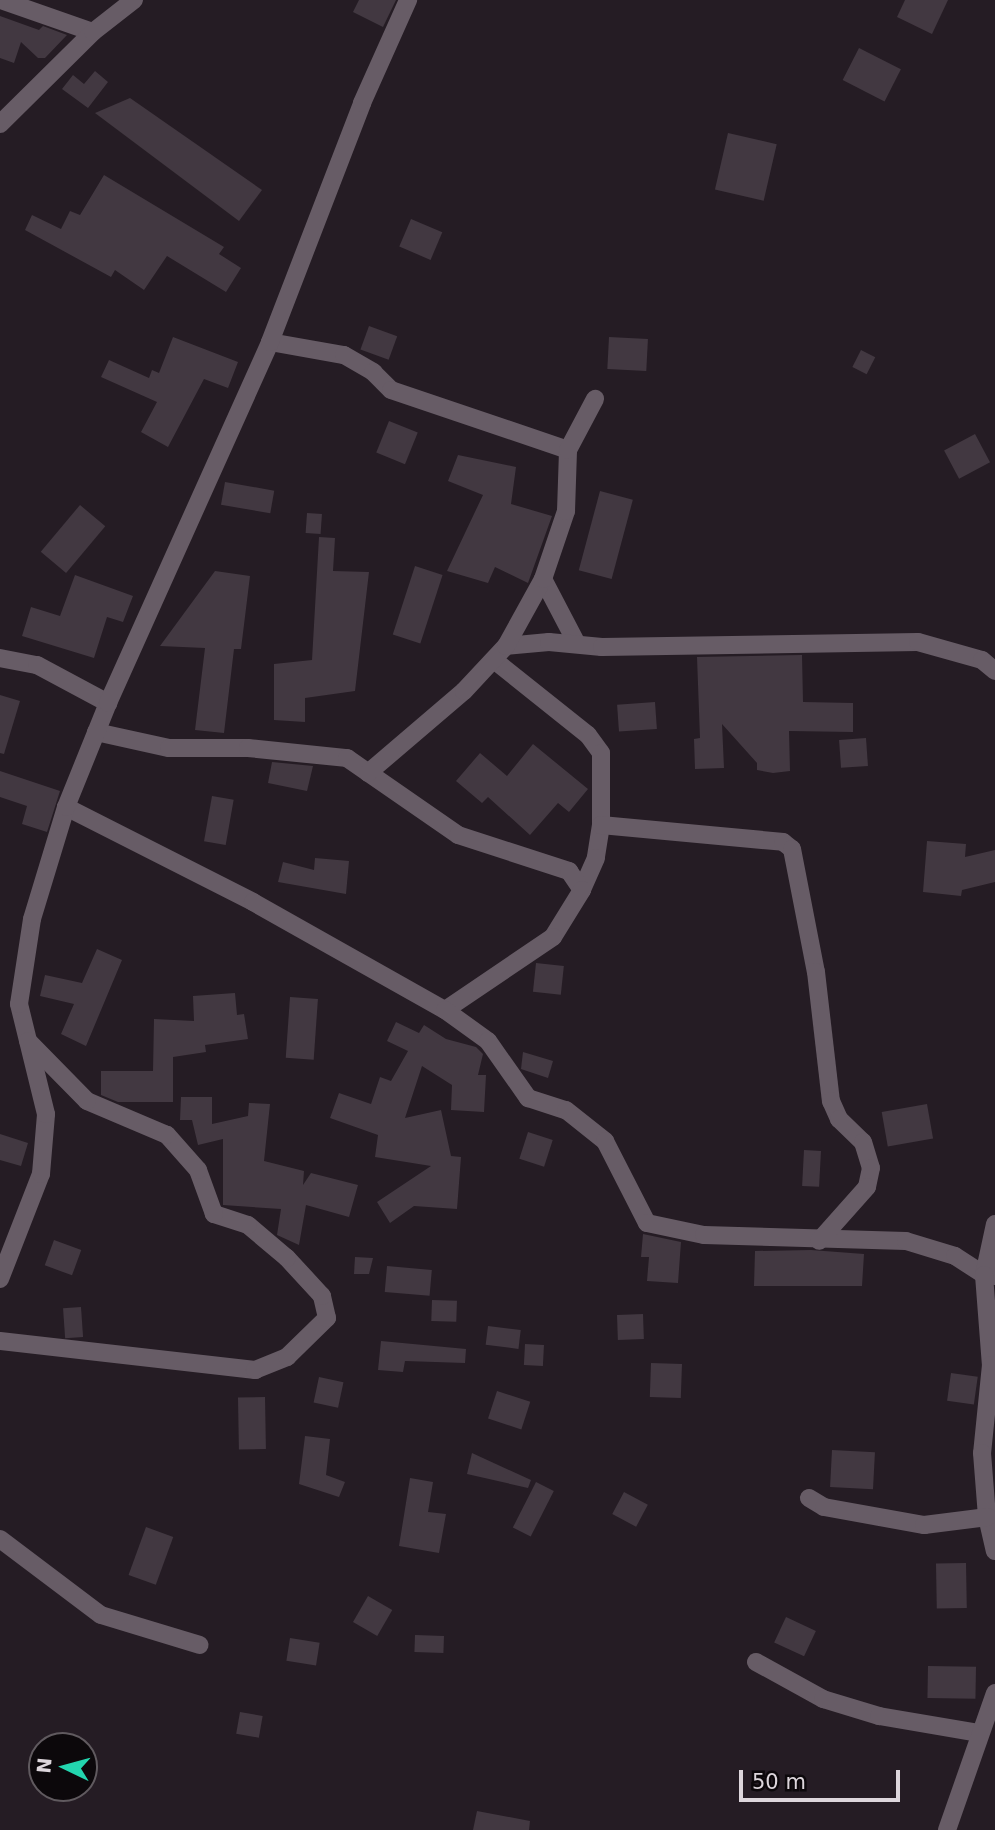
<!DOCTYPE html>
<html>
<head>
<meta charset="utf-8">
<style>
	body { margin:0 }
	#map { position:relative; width:995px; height:1830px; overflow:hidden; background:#251c24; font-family:"DejaVu Sans",sans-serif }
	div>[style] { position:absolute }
	.building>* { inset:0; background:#423841; transform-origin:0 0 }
	.street>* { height:18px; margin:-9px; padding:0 9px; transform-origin:9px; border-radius:9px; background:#675c66 }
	span { translate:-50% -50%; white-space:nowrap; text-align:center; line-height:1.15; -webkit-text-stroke:5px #0c080b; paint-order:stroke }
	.north { position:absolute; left:28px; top:1732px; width:70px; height:70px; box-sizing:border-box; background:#0c080b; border:2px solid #605a5f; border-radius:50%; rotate:275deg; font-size:19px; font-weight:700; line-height:28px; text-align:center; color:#ddd6dc }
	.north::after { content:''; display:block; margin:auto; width:24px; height:32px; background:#23d5af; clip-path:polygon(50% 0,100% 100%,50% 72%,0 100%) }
	.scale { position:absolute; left:739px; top:1770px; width:161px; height:32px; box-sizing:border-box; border:4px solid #ddd6dc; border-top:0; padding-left:9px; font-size:21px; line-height:24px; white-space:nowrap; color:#ddd6dc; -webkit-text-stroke:5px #0c080b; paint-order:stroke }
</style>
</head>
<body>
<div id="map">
	<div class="building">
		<div style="clip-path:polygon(359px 0,396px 0,383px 27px,353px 12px)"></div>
		<div style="clip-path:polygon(905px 0,948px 0,932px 34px,897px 17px)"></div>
		<div style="clip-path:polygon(0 16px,39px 30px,43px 26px,67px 35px,45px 58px,38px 58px,21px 42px,14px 63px,0 58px)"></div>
		<div style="left:859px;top:48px;width:47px;height:36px;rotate:27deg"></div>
		<div style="clip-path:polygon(95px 71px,108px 82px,88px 108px,62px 89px,73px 75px,84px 84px)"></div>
		<div style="clip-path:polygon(130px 98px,262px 190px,239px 221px,95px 113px)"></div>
		<div style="left:728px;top:133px;width:50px;height:58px;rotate:13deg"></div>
		<div style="clip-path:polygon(104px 175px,224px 247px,219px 254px,241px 268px,226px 292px,167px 256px,144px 290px,115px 270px,111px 277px,25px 230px,32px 215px,61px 229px,70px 211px,80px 215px)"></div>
		<div style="left:411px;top:219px;width:34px;height:30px;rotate:23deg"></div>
		<div style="left:369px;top:326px;width:30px;height:25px;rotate:20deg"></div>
		<div style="clip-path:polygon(173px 337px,238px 362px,228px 388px,204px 379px,168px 447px,141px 432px,157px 402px,101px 377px,109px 360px,149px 378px,152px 370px,159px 373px)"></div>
		<div style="left:609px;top:337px;width:39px;height:32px;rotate:3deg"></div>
		<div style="left:861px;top:350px;width:16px;height:19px;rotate:27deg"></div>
		<div style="left:389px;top:421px;width:31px;height:34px;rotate:22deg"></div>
		<div style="left:975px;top:434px;width:32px;height:35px;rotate:62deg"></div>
		<div style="clip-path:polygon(458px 455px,516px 467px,511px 504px,552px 516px,528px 583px,495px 567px,488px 583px,447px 571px,483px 495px,448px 481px)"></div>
		<div style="left:225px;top:482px;width:50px;height:23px;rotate:10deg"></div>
		<div style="left:600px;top:491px;width:34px;height:82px;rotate:15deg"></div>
		<div style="left:80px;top:505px;width:33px;height:61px;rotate:40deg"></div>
		<div style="left:307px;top:513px;width:15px;height:20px;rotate:4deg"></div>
		<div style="clip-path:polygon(319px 537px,335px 538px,333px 571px,369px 572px,355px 691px,305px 698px,305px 722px,274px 720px,274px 664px,312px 660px)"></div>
		<div style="left:415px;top:566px;width:29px;height:72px;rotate:18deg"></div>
		<div style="clip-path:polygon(215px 571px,250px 576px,241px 649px,234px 649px,224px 733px,195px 730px,205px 648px,160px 646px)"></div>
		<div style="clip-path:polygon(75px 575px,133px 596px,123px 622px,107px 617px,94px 658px,22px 636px,31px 607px,60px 616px)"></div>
		<div style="clip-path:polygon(802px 655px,803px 702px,853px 703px,853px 732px,789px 731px,790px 771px,773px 773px,757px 770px,757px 763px,722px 724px,724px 768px,695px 769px,694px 739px,700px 738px,697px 657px)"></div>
		<div style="clip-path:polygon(0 695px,20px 701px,4px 754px,0 753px)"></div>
		<div style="left:655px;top:702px;width:27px;height:38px;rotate:86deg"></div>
		<div style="left:866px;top:738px;width:28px;height:27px;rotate:86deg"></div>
		<div style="clip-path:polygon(533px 744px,588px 789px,569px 812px,558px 803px,530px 835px,488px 797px,482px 803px,456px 781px,480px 753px,507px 776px)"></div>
		<div style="clip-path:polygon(272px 762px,313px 766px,307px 791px,268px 783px)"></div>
		<div style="clip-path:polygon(0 771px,60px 791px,47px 832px,22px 824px,27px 806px,0 797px)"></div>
		<div style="left:212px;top:796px;width:22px;height:46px;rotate:10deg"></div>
		<div style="clip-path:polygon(927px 841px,966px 844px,965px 857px,995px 850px,995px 882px,962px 890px,961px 896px,923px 892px)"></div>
		<div style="clip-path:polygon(315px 858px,349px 861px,346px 894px,278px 882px,283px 862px,314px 870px)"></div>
		<div style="clip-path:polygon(97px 949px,122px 960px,86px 1046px,61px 1034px,74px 1004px,40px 996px,45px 975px,82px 983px)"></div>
		<div style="left:536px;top:963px;width:28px;height:29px;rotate:6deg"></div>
		<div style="clip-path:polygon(235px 993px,237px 1015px,244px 1014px,248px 1039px,205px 1045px,206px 1052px,173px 1057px,173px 1102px,118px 1102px,101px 1095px,101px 1071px,153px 1071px,154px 1019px,194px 1021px,193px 996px)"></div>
		<div style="left:290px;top:997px;width:28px;height:61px;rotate:4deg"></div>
		<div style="clip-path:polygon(396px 1022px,419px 1033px,424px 1025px,446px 1039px,476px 1047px,483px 1054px,478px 1075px,486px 1075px,484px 1112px,451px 1110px,452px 1085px,422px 1066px,405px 1118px,441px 1110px,451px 1156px,461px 1157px,457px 1209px,414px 1206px,390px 1223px,377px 1202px,431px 1166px,375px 1157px,378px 1135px,330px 1118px,339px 1093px,371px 1104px,380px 1077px,391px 1081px,408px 1051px,387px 1041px)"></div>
		<div style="clip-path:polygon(523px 1052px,553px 1061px,548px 1078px,521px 1069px)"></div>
		<div style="clip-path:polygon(181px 1097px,212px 1097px,212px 1124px,248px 1116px,249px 1103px,270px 1104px,264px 1161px,304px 1171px,303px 1185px,311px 1173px,358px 1185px,349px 1217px,306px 1205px,299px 1245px,277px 1235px,281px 1209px,223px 1205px,223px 1139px,198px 1145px,192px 1120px,180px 1120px)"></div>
		<div style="left:927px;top:1104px;width:35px;height:46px;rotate:80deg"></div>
		<div style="left:528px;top:1132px;width:26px;height:28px;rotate:18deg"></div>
		<div style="clip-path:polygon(0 1134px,28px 1143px,21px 1166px,0 1160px)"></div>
		<div style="left:804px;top:1150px;width:17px;height:36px;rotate:3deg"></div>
		<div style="clip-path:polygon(643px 1234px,681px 1242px,678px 1283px,647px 1281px,649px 1257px,641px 1257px)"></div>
		<div style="left:54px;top:1240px;width:29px;height:27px;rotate:20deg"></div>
		<div style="clip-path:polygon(811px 1250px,864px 1254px,862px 1286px,754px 1286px,755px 1251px)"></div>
		<div style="clip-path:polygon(355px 1257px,373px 1258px,369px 1274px,354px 1274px)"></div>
		<div style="left:387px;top:1266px;width:45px;height:26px;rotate:5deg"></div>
		<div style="left:432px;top:1300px;width:25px;height:21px;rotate:2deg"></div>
		<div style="left:81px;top:1307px;width:30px;height:18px;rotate:86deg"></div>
		<div style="left:643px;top:1314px;width:25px;height:26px;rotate:88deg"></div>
		<div style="left:488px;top:1326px;width:33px;height:19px;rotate:7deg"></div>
		<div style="clip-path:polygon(381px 1341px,466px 1349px,465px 1363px,405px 1361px,403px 1372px,378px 1370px)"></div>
		<div style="left:525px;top:1344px;width:19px;height:21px;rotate:3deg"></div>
		<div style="left:651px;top:1363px;width:31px;height:34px;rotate:2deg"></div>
		<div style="left:951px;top:1373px;width:27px;height:28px;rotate:8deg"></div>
		<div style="left:319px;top:1377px;width:25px;height:26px;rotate:12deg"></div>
		<div style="left:497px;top:1391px;width:35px;height:29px;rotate:18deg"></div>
		<div style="left:265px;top:1397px;width:52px;height:27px;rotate:89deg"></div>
		<div style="clip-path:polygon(305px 1436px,330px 1439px,326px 1475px,345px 1482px,339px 1497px,299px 1484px)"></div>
		<div style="left:832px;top:1450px;width:43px;height:37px;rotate:3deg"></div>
		<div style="clip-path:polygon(472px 1453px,531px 1480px,528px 1488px,467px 1474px)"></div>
		<div style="clip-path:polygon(410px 1478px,433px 1482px,428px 1512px,446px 1514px,439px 1553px,399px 1546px)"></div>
		<div style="left:536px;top:1482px;width:20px;height:51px;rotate:27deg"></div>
		<div style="left:624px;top:1492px;width:27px;height:25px;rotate:28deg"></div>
		<div style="left:146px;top:1527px;width:29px;height:51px;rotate:20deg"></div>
		<div style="left:966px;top:1563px;width:45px;height:30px;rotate:89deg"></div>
		<div style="left:368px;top:1596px;width:28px;height:30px;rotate:30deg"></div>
		<div style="left:786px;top:1617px;width:33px;height:28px;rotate:25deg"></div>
		<div style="left:415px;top:1635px;width:29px;height:17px;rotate:2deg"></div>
		<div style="left:290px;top:1638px;width:30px;height:23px;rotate:9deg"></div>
		<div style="left:928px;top:1666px;width:48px;height:32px;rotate:1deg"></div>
		<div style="left:240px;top:1712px;width:23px;height:22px;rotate:10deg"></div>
		<div style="clip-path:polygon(477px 1811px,530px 1821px,529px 1830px,473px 1830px)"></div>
	</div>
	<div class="street">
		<div style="left:1px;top:0;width:97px;rotate:19.2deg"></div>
		<div style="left:0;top:124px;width:131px;rotate:-44.7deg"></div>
		<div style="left:93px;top:32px;width:52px;rotate:-38deg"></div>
		<div style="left:270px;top:342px;width:75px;rotate:10deg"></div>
		<div style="left:344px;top:355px;width:34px;rotate:30deg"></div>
		<div style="left:373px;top:372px;width:25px;rotate:45deg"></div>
		<div style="left:391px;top:390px;width:187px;rotate:18.7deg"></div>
		<div style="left:543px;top:579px;width:73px;rotate:62.4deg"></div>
		<div style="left:506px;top:646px;width:43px;rotate:-5.3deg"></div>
		<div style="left:549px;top:642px;width:53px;rotate:5.4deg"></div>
		<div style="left:602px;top:647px;width:316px;rotate:-0.9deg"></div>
		<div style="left:918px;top:642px;width:66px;rotate:15.7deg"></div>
		<div style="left:982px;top:660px;width:17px;rotate:40deg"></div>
		<div style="left:0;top:658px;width:38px;rotate:11deg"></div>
		<div style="left:37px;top:665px;width:81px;rotate:28.2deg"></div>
		<div style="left:494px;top:660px;width:120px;rotate:38.6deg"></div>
		<div style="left:588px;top:735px;width:22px;rotate:54deg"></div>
		<div style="left:601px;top:753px;width:72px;rotate:90deg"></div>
		<div style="left:601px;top:825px;width:33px;rotate:99deg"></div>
		<div style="left:596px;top:858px;width:35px;rotate:114deg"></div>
		<div style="left:96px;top:732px;width:75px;rotate:12.4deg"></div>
		<div style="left:169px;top:748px;width:79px"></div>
		<div style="left:248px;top:748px;width:100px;rotate:5.8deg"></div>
		<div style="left:347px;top:758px;width:135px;rotate:34.7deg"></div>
		<div style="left:458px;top:835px;width:117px;rotate:18deg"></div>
		<div style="left:569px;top:871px;width:23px;rotate:56deg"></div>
		<div style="left:582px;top:890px;width:55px;rotate:121.7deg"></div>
		<div style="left:553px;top:937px;width:130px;rotate:145.9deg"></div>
		<div style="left:368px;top:773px;width:126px;rotate:-40.5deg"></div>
		<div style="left:464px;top:691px;width:62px;rotate:-47deg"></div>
		<div style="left:506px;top:646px;width:77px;rotate:-61.1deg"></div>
		<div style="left:543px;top:579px;width:72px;rotate:-71.3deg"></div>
		<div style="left:566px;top:511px;width:61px;rotate:-88.1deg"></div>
		<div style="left:568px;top:450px;width:58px;rotate:-62.1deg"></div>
		<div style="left:66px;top:807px;width:210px;rotate:26.9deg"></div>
		<div style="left:253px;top:902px;width:220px;rotate:29.4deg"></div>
		<div style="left:445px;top:1010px;width:53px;rotate:35.8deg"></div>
		<div style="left:488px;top:1041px;width:70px;rotate:54.9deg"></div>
		<div style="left:528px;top:1098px;width:40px;rotate:18deg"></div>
		<div style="left:566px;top:1110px;width:50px;rotate:38.5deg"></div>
		<div style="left:605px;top:1141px;width:92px;rotate:62.9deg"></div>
		<div style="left:647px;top:1223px;width:58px;rotate:11.9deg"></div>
		<div style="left:704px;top:1235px;width:202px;rotate:1.7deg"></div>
		<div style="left:906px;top:1241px;width:51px;rotate:17deg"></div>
		<div style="left:955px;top:1256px;width:35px;rotate:33deg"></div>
		<div style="left:984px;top:1275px;width:11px;rotate:5deg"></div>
		<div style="left:601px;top:825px;width:183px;rotate:5.3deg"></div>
		<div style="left:783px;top:842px;width:11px;rotate:38deg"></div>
		<div style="left:792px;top:849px;width:125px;rotate:79deg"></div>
		<div style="left:816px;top:972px;width:130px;rotate:83.4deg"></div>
		<div style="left:831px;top:1101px;width:20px;rotate:66deg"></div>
		<div style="left:839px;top:1119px;width:33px;rotate:44deg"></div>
		<div style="left:863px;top:1142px;width:27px;rotate:73deg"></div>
		<div style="left:871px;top:1168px;width:19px;rotate:102deg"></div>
		<div style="left:867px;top:1187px;width:72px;rotate:131.6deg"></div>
		<div style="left:995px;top:1224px;width:52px;rotate:102.2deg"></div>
		<div style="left:984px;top:1275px;width:90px;rotate:85.6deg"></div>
		<div style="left:991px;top:1365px;width:88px;rotate:95.8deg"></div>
		<div style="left:982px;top:1453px;width:64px;rotate:85.5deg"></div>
		<div style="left:987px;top:1517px;width:35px;rotate:77deg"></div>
		<div style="left:0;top:1279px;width:113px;rotate:-68.7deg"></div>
		<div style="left:41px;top:1174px;width:60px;rotate:-85.2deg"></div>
		<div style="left:46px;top:1114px;width:113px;rotate:-103.8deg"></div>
		<div style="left:19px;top:1004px;width:86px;rotate:-81.3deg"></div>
		<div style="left:32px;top:919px;width:117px;rotate:-73.1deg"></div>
		<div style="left:66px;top:807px;width:112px;rotate:-68deg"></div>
		<div style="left:108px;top:703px;width:396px;rotate:-65.8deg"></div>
		<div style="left:270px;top:342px;width:256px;rotate:-68.9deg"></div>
		<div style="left:362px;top:103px;width:113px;rotate:-65.9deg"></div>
		<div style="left:0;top:1341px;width:257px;rotate:6.5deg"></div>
		<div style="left:255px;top:1370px;width:35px;rotate:-22deg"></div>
		<div style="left:287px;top:1357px;width:56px;rotate:-44.3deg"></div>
		<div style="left:327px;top:1318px;width:23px;rotate:-103deg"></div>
		<div style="left:322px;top:1296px;width:52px;rotate:-132.6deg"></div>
		<div style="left:287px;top:1258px;width:51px;rotate:-139.8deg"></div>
		<div style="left:248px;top:1225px;width:36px;rotate:-162deg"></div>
		<div style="left:214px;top:1214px;width:47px;rotate:-110deg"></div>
		<div style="left:198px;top:1170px;width:47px;rotate:-131.5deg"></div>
		<div style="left:167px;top:1135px;width:87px;rotate:-157deg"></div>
		<div style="left:87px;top:1101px;width:84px;rotate:-134.5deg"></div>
		<div style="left:809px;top:1498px;width:17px;rotate:31deg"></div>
		<div style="left:824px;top:1507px;width:102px;rotate:10.2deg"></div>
		<div style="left:924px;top:1525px;width:64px;rotate:-7.2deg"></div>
		<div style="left:0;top:1539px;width:126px;rotate:37deg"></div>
		<div style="left:101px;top:1615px;width:103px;rotate:16.9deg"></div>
		<div style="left:756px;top:1662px;width:77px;rotate:28.9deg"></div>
		<div style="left:823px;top:1699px;width:59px;rotate:16.9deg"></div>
		<div style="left:879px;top:1716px;width:102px;rotate:9.6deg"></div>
		<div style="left:947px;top:1830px;width:145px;rotate:-70.7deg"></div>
	</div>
	<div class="north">N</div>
	<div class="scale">50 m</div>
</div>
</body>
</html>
